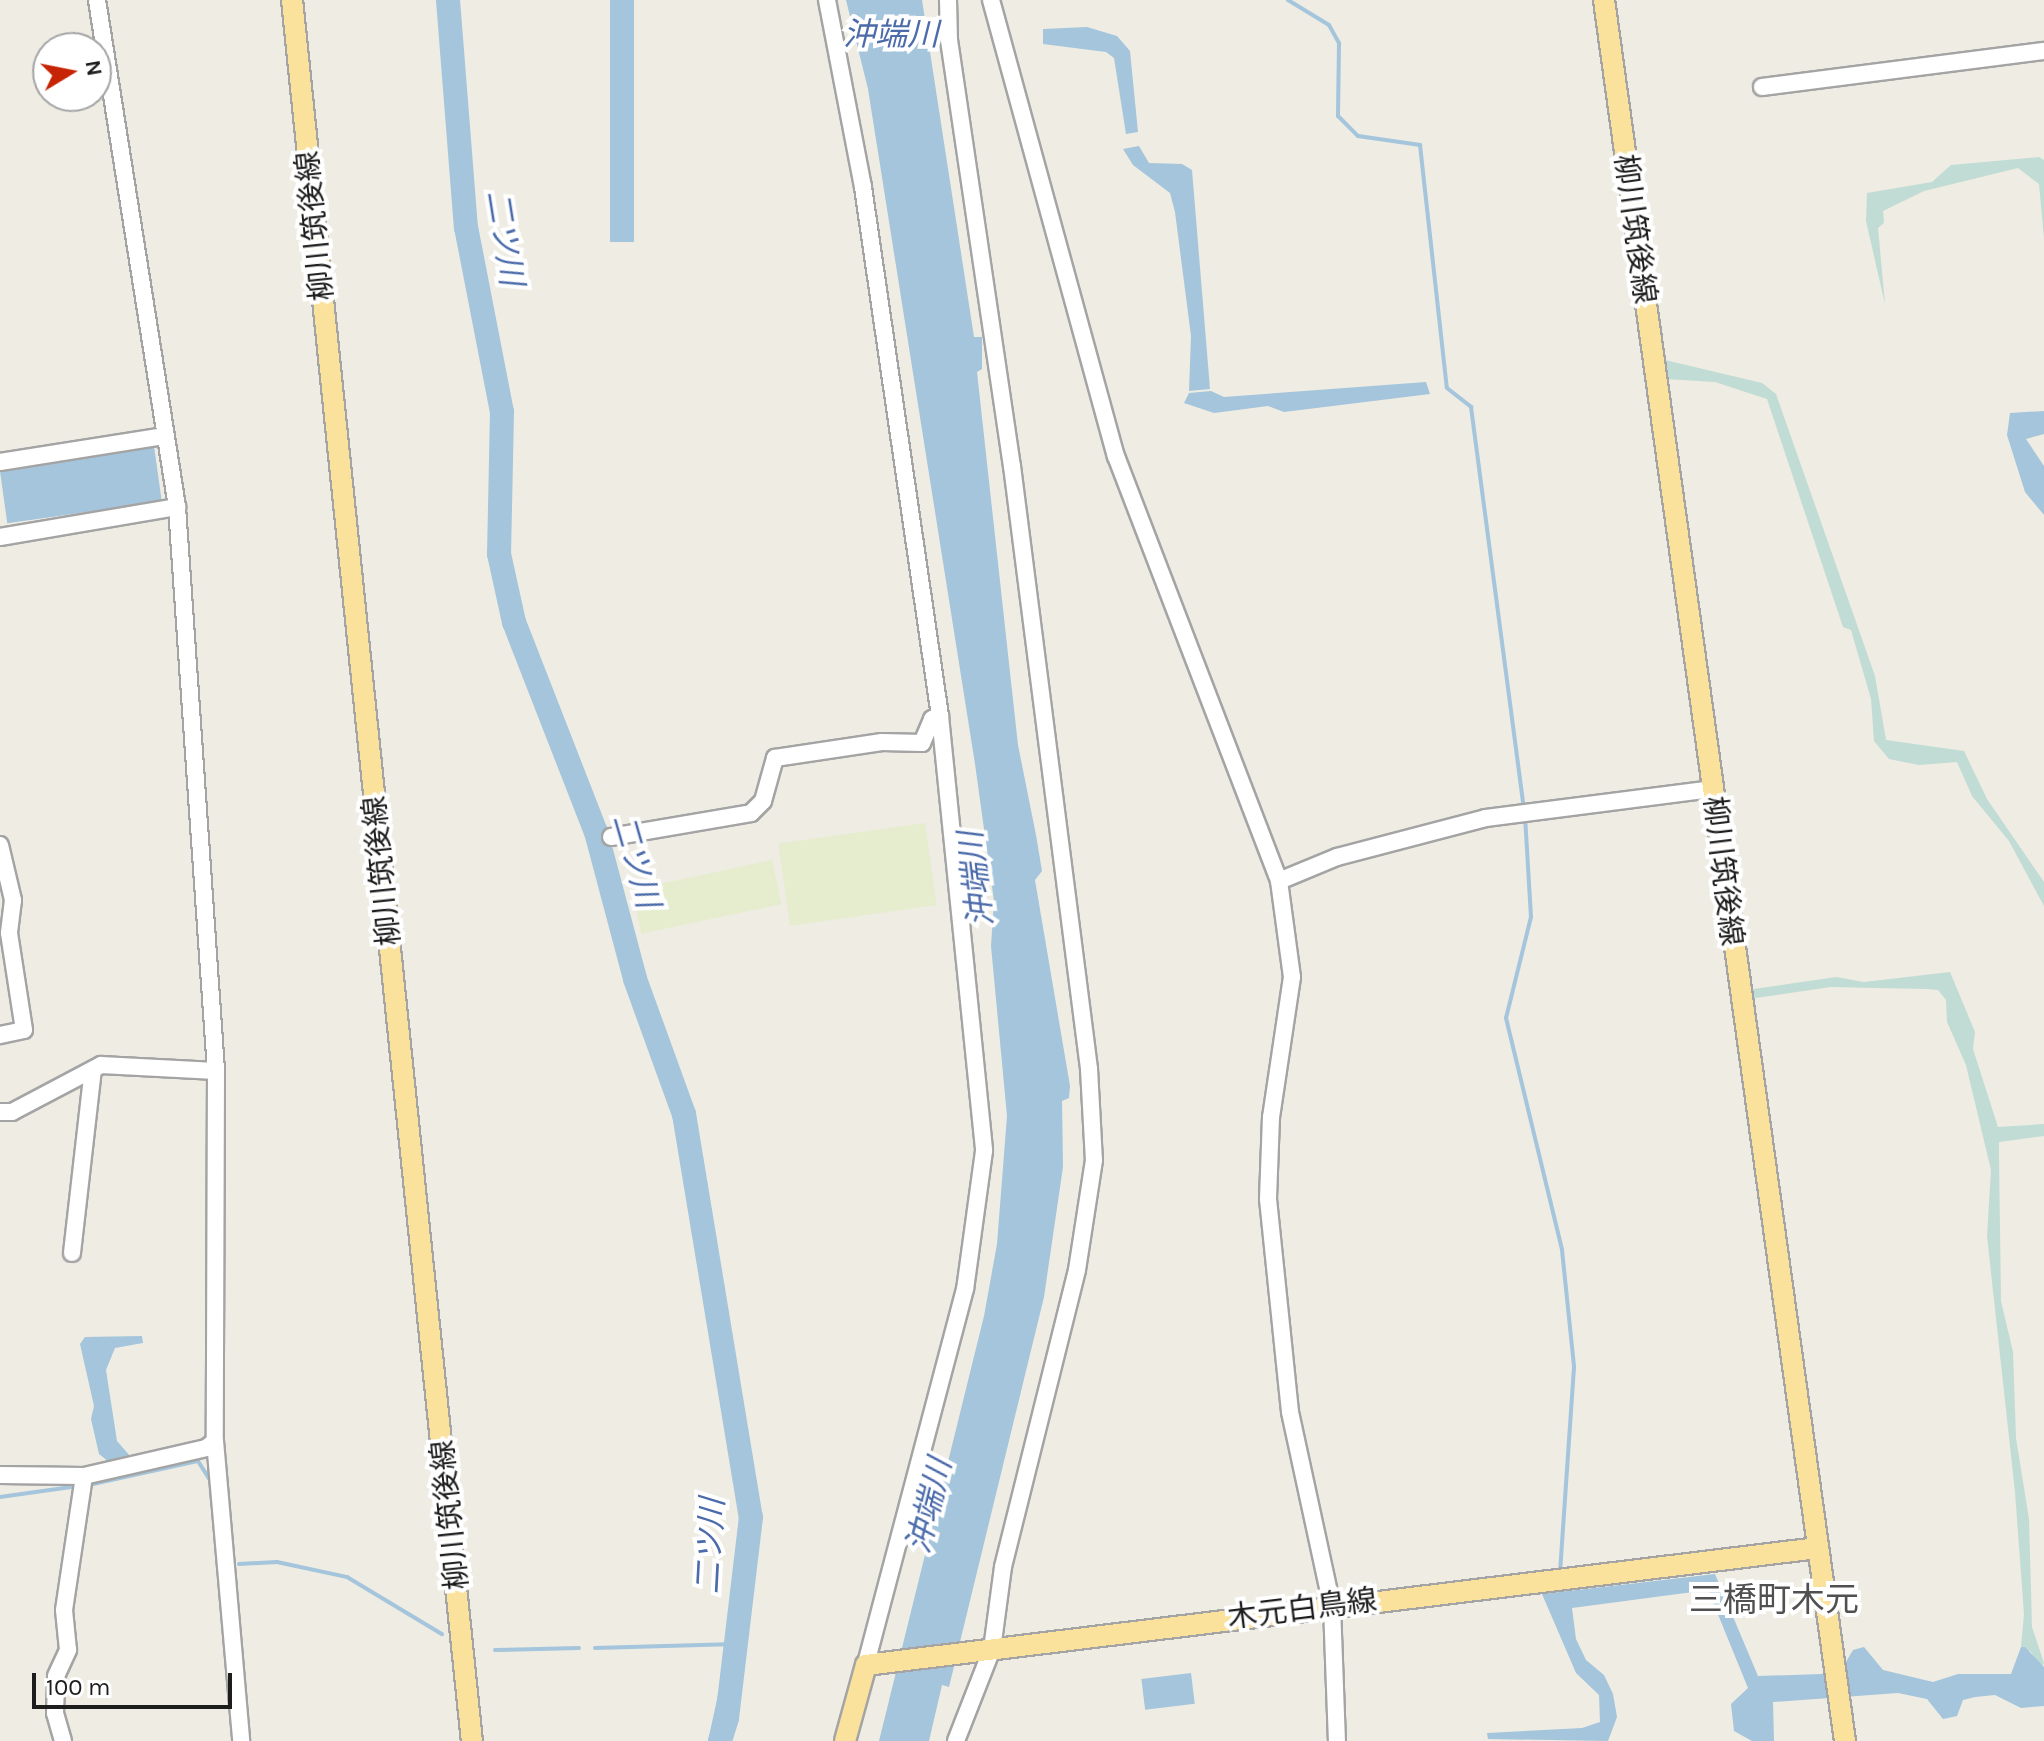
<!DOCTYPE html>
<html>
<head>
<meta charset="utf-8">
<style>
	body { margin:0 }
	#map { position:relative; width:2044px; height:1741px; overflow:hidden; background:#eeece3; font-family:Karla,"Noto Sans JP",sans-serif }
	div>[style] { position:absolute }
	.farmland>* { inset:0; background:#e5edce; transform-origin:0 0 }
	.wetland>* { inset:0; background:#c0dcd4 }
	.water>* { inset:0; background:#a4c5db; transform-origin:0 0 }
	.stream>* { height:4px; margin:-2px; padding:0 2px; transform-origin:2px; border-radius:2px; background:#a4c5db }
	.river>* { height:24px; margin:-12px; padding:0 12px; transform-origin:12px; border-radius:12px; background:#a4c5db }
	.roads { filter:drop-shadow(2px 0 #a4a4a4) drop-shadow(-2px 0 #a4a4a4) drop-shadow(0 2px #a4a4a4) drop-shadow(0 -2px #a4a4a4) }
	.minor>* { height:16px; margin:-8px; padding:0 8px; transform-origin:8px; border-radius:8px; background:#fff }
	.major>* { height:20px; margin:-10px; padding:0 10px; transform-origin:10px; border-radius:10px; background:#fae19c }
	span { translate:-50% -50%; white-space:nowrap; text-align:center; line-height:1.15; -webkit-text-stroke:8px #fff; paint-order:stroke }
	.street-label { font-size:30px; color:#1d1d1d }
	.water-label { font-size:32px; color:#4b6baa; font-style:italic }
	.quarter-label { font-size:34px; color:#505050 }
	.north { position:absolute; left:32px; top:32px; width:80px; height:80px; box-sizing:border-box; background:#fff; border:2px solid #a5a5a5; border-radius:50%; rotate:80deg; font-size:22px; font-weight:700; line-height:32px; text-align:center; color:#1d1d1d }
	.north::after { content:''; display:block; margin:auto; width:28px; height:36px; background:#c62404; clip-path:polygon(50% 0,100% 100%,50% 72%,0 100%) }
	.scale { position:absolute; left:32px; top:1673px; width:200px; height:36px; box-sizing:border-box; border:4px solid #1d1d1d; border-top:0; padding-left:10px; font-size:24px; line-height:28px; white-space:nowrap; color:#1d1d1d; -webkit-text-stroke:6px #fff; paint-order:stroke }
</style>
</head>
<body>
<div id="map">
	<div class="farmland">
		<div style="left:925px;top:823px;width:83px;height:148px;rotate:82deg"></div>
		<div style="left:772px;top:860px;width:45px;height:143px;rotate:78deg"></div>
	</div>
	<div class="wetland">
		<div style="clip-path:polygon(2039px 157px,2044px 160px,2044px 238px,2039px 184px,2018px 168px,1924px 191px,1883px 211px,1884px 223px,1878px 228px,1885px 304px,1866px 221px,1867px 193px,1932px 182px,1951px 165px)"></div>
		<div style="clip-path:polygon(1665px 360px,1762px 383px,1776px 394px,1875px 676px,1886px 740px,1964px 751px,1987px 799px,2044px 882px,2044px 906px,2009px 841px,1972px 796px,1957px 762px,1919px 765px,1889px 759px,1874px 741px,1871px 699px,1851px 630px,1843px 627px,1767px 399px,1715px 382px,1666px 379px)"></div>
		<div style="clip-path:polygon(1950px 972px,1975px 1032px,1973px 1049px,1998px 1127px,2044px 1124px,2044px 1136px,1999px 1142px,1999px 1157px,2001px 1301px,2013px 1352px,2016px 1438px,2029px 1519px,2032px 1627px,2044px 1663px,2040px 1668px,2031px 1652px,2021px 1647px,2024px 1614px,2015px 1492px,1987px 1236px,1991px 1170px,1966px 1065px,1947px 1022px,1946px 1000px,1938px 990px,1926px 989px,1831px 987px,1749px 999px,1747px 990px,1836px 977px,1864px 982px)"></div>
	</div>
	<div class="water">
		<div style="left:610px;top:0;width:24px;height:242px"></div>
		<div style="clip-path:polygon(846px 0,922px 0,974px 337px,982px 337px,982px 369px,977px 372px,1018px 745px,1036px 835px,1042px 871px,1035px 880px,1070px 1086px,1069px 1098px,1062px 1101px,1063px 1167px,1044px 1297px,949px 1687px,942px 1685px,929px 1741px,879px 1741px,984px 1316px,997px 1244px,1007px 1116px,991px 946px,994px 901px,975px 764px,868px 89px)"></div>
		<div style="clip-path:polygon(1087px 27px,1117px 36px,1130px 51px,1138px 132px,1126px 134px,1114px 58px,1106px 52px,1043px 44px,1043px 29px)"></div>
		<div style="clip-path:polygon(1139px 146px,1149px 163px,1182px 164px,1192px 170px,1210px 389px,1189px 391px,1191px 336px,1175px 212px,1170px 193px,1133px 165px,1123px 149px)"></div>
		<div style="clip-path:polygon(1426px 382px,1430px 394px,1284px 412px,1268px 406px,1214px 413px,1184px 403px,1189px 393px,1211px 391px,1224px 397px)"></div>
		<div style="clip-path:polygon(2044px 411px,2044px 434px,2026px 439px,2044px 466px,2044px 515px,2025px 492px,2007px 435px,2010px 413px)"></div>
		<div style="left:154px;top:446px;width:56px;height:156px;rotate:82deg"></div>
		<div style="clip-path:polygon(142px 1336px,143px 1343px,115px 1348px,106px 1370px,117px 1441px,130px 1456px,109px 1462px,99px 1454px,91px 1419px,94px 1406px,80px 1344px,85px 1337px)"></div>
		<div style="clip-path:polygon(1715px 1574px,1758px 1676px,1822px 1674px,1843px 1667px,1853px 1650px,1864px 1647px,1883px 1670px,1933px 1682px,1958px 1674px,2011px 1674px,2021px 1647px,2025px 1647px,2044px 1667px,2044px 1706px,2021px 1708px,1995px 1695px,1975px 1697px,1963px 1700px,1957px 1716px,1943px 1719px,1927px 1699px,1898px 1693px,1773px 1702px,1774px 1741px,1752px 1741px,1734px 1731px,1731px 1704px,1748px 1688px,1708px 1590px,1572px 1608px,1576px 1639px,1586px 1660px,1604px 1675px,1613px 1694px,1617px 1717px,1608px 1741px,1488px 1739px,1487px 1733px,1582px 1728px,1600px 1722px,1599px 1695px,1576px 1673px,1542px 1594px)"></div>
		<div style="left:1191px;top:1673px;width:31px;height:50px;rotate:83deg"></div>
		<div style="clip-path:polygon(721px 1681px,739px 1683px,733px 1722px,726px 1741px,708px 1741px)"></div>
	</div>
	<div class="stream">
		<div style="left:1288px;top:0;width:48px;rotate:31.4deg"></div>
		<div style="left:1329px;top:25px;width:21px;rotate:61deg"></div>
		<div style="left:1339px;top:43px;width:73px;rotate:90.8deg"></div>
		<div style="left:1338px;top:116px;width:28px;rotate:45deg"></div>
		<div style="left:1358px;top:136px;width:63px;rotate:8.3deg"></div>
		<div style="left:1420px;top:145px;width:244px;rotate:83.7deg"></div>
		<div style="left:1447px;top:388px;width:31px;rotate:38deg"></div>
		<div style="left:1471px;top:407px;width:405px;rotate:82.5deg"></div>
		<div style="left:1525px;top:816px;width:101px;rotate:86.6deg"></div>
		<div style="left:1531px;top:917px;width:104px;rotate:103.9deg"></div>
		<div style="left:1506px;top:1018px;width:239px;rotate:76.4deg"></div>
		<div style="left:1562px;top:1250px;width:118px;rotate:84.1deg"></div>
		<div style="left:1574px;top:1367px;width:205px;rotate:93.9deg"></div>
		<div style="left:93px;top:1484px;width:107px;rotate:-12.4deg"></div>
		<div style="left:198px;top:1461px;width:22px;rotate:58deg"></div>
		<div style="left:210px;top:1480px;width:21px;rotate:85deg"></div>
		<div style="left:0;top:1497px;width:72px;rotate:-8deg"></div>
		<div style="left:239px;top:1564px;width:38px;rotate:-3deg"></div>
		<div style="left:277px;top:1562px;width:72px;rotate:12.1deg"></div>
		<div style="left:347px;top:1577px;width:111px;rotate:31deg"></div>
		<div style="left:595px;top:1648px;width:141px;rotate:-1.6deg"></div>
		<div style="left:495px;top:1650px;width:84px;rotate:-1.4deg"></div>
	</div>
	<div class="river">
		<div style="left:448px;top:0;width:228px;rotate:85.5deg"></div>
		<div style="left:466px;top:227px;width:188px;rotate:79deg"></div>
		<div style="left:502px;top:412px;width:142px;rotate:91.2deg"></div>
		<div style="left:499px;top:554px;width:70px;rotate:77.6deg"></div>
		<div style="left:514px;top:622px;width:225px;rotate:68.7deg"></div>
		<div style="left:596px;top:832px;width:152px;rotate:75.1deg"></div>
		<div style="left:635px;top:979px;width:144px;rotate:70.1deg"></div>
		<div style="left:684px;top:1114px;width:409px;rotate:80.6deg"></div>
		<div style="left:751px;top:1517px;width:202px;rotate:96.8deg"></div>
		<div style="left:727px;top:1718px;width:24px;rotate:107deg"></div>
	</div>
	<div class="roads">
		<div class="minor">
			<div style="left:97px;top:0;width:513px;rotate:81.03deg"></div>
			<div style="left:177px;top:507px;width:565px;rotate:86.04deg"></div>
			<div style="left:216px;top:1071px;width:370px;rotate:90.2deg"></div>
			<div style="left:215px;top:1441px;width:301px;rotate:85deg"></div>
			<div style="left:827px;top:0;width:190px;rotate:79.1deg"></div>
			<div style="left:863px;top:187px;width:535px;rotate:81.72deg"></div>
			<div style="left:940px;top:716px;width:437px;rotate:84.2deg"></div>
			<div style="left:984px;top:1151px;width:139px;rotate:97.8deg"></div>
			<div style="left:965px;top:1289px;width:389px;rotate:104.8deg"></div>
			<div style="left:948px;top:0;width:40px;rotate:88.6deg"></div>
			<div style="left:949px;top:40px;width:431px;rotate:81.6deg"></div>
			<div style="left:1012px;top:466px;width:608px;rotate:82.72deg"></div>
			<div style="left:1089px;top:1069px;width:91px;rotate:86.9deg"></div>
			<div style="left:1094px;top:1160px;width:111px;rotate:98.8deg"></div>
			<div style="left:1077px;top:1270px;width:306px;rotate:104deg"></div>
			<div style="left:1003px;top:1567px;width:83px;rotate:97.6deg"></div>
			<div style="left:992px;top:1649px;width:99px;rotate:111.4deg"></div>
			<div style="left:991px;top:0;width:473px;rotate:74.7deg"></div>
			<div style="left:1116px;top:456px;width:455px;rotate:69deg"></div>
			<div style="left:1279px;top:881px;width:97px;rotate:82.3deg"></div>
			<div style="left:1292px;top:977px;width:142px;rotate:98.5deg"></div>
			<div style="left:1271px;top:1117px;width:82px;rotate:92.1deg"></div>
			<div style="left:1268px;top:1199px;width:214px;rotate:84.1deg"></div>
			<div style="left:1290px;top:1412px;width:198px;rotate:77.8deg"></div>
			<div style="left:1332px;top:1606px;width:135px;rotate:87.9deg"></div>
			<div style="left:1762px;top:87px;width:284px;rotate:-7.3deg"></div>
			<div style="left:0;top:462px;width:167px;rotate:-9deg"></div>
			<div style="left:0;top:537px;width:180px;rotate:-9.6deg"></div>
			<div style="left:611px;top:837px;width:142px;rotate:-9.7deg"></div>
			<div style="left:751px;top:813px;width:17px;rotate:-45deg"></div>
			<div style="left:763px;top:801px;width:45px;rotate:-74.4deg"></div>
			<div style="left:775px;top:758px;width:108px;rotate:-8.5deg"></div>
			<div style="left:882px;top:742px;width:40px;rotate:1.4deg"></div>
			<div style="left:922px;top:743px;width:26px;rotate:-67deg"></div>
			<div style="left:932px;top:719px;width:9px;rotate:-21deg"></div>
			<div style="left:0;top:845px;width:57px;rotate:76.7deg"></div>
			<div style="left:13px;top:900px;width:33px;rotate:97deg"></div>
			<div style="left:9px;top:933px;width:98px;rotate:81.2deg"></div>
			<div style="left:24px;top:1030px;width:25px;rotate:168deg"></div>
			<div style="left:1279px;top:881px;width:63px;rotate:-22.5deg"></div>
			<div style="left:1337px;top:857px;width:154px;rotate:-14.7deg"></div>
			<div style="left:1486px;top:818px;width:229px;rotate:-7.3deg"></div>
			<div style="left:0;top:1112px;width:12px"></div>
			<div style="left:12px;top:1112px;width:101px;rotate:-27.8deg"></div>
			<div style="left:101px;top:1065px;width:115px;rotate:3deg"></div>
			<div style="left:72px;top:1253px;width:184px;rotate:-83.5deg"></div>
			<div style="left:0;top:1475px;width:84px;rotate:0.7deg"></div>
			<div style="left:84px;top:1476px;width:125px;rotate:-12.9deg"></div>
			<div style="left:206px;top:1448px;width:11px;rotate:-38deg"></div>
			<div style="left:63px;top:1741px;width:29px;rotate:-106deg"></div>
			<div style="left:55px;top:1713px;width:37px;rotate:-88deg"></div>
			<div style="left:56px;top:1676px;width:29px;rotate:-65deg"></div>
			<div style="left:68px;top:1650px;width:40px;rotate:-95.7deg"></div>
			<div style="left:64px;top:1610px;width:135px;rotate:-81.5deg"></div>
		</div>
		<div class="major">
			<div style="left:292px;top:0;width:1750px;rotate:84.1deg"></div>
			<div style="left:1604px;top:0;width:1758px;rotate:82.12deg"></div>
			<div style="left:845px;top:1741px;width:79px;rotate:-74.6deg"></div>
			<div style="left:866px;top:1665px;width:958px;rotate:-7.01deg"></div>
		</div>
	</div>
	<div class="street-label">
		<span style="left:315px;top:226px;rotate:-96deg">柳川筑後線</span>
		<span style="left:1635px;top:229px;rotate:82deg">柳川筑後線</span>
		<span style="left:382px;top:871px;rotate:-96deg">柳川筑後線</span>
		<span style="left:1723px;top:871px;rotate:83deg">柳川筑後線</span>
		<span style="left:450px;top:1515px;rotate:-96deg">柳川筑後線</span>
		<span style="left:1302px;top:1609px;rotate:-7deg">木元白鳥線</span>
	</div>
	<div class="water-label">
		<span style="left:891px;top:35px">沖端川</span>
		<span style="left:504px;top:238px;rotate:81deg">二ツ川</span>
		<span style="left:635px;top:861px;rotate:74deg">二ツ川</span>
		<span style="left:977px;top:879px;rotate:-97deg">沖端川</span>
		<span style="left:930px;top:1506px;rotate:-76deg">沖端川</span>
		<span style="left:711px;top:1546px;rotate:-87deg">二ツ川</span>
	</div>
	<div class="quarter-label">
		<span style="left:1774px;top:1601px">三橋町木元</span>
	</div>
	<div class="north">N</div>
	<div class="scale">100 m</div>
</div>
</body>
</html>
